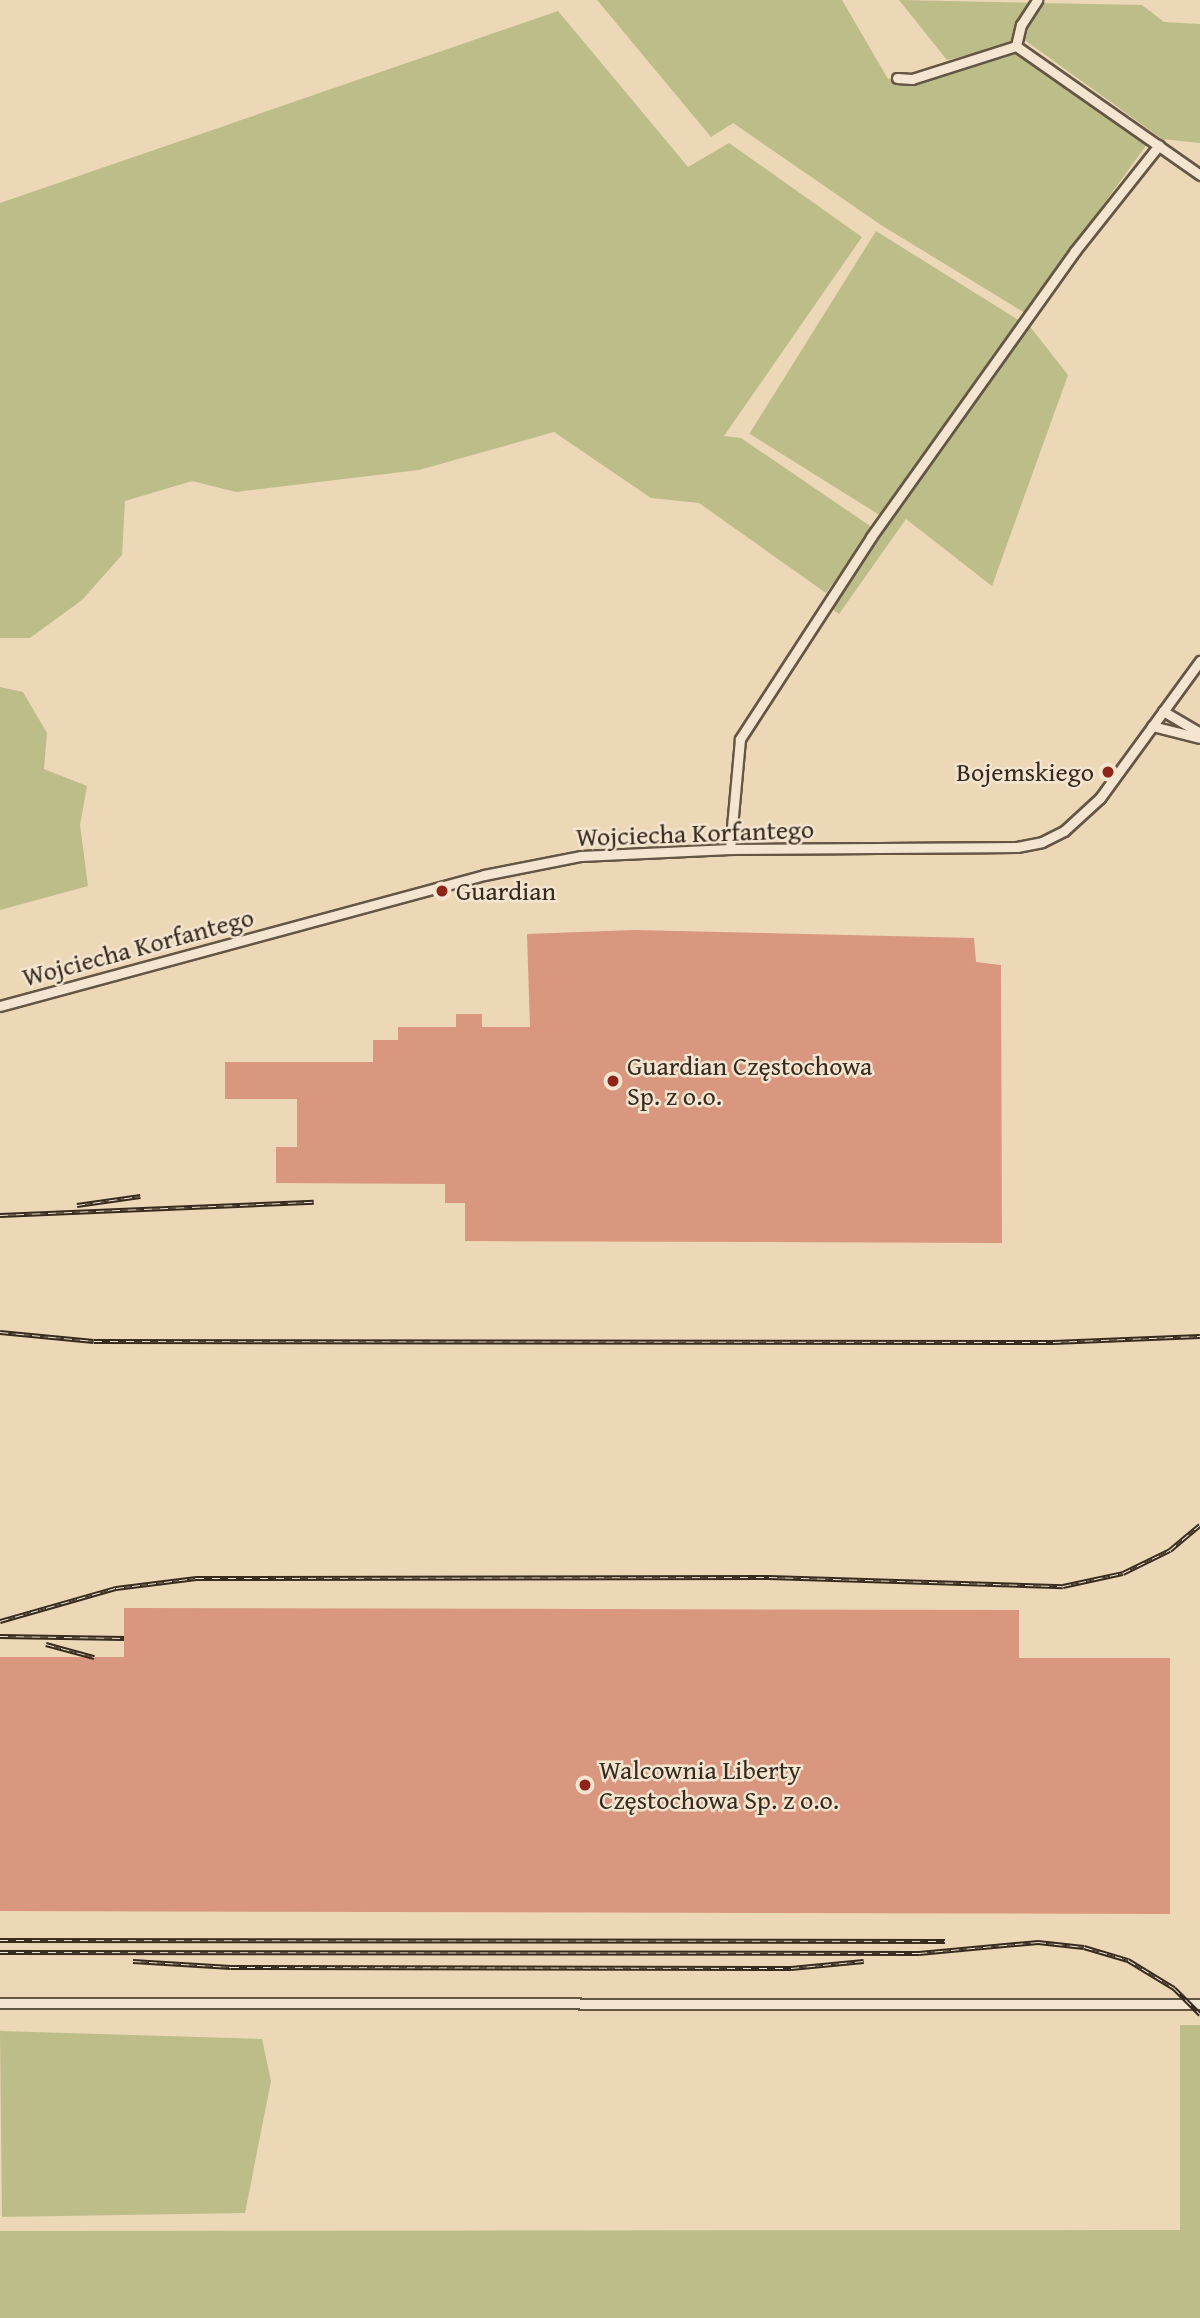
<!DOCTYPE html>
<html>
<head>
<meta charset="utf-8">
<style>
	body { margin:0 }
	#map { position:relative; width:1200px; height:2318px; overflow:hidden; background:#ecd7b6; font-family:"Gentium Book Plus",serif }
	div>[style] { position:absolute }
	.green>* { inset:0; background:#bdbd8a; transform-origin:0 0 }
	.building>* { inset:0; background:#d9977f }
	.roads { filter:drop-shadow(2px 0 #645645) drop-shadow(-2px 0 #645645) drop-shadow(0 2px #645645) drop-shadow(0 -2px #645645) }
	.minor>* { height:9px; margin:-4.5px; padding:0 4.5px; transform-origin:4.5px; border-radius:4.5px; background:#f3e5d0 }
	.rail>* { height:5px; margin-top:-2.5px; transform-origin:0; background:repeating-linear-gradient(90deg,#f3e5d0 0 8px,#372b1f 0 16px); box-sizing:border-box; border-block:2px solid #372b1f }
	.dots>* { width:19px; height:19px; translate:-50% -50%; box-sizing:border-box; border:4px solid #f3e5d0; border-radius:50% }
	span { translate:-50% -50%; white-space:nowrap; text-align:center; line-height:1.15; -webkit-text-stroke:5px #f3e5d0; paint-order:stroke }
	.poi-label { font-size:26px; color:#372b1f }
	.right { translate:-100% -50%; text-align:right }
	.left { translate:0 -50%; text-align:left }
	.street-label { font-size:26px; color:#372b1f }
</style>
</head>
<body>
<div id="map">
	<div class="green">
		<div style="clip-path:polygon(597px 0,842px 0,888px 79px,1007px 57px,1015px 46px,1150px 140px,1025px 313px,881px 225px,733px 123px,711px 137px)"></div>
		<div style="clip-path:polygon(899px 0,1142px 5px,1164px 22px,1200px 24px,1200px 143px,1162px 139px,1026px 41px,947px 60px)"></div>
		<div style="clip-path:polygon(558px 11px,688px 167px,729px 143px,862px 237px,724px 436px,741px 438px,873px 528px,826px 593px,699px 503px,651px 498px,554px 432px,419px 470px,236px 492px,192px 481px,125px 501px,122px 555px,82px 600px,30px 638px,0 638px,0 203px)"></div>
		<div style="left:876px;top:231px;width:170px;height:239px;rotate:32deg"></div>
		<div style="clip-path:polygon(1028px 324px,1068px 375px,992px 586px,906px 519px,839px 614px,827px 606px)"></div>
		<div style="clip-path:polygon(0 687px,23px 692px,47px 733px,44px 769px,87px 786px,80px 825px,88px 886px,0 910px)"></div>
		<div style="clip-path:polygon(1180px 2025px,1200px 2025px,1200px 2318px,0 2318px,0 2231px,1180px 2230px)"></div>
		<div style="clip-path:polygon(0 2031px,262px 2039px,271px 2081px,245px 2213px,2px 2217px)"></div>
	</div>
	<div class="building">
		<div style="clip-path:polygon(634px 930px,974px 938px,976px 962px,1001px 965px,1002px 1243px,465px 1241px,465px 1203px,445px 1203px,445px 1184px,276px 1183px,276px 1147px,297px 1147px,297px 1099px,225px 1099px,225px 1062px,373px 1062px,373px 1040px,398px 1040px,398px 1027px,456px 1027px,456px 1014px,482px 1014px,482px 1027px,530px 1027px,527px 934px)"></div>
		<div style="clip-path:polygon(124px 1608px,1019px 1610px,1019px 1658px,1170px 1658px,1170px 1914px,0 1911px,0 1657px,124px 1657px)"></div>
	</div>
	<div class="roads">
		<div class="minor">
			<div style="left:1016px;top:46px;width:22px;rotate:-77deg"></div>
			<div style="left:1021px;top:25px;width:30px;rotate:-57deg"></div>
			<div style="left:897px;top:78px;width:15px;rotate:4deg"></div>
			<div style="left:912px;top:79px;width:109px;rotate:-17.6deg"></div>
			<div style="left:1016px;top:46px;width:225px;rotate:35deg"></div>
			<div style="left:1163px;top:711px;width:43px;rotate:30.7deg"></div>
			<div style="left:1152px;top:726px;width:49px;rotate:14deg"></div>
			<div style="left:730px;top:849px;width:110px;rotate:-84.8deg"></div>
			<div style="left:740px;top:739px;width:241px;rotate:-57deg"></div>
			<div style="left:871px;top:537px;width:351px;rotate:-54.5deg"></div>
			<div style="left:1075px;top:251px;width:135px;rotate:-51.6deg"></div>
			<div style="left:0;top:1006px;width:501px;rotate:-15.14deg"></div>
			<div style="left:484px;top:875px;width:99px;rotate:-11.1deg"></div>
			<div style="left:581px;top:856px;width:149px;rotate:-2.7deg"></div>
			<div style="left:730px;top:849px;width:287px;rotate:-0.4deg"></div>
			<div style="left:1017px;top:847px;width:25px;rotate:-11deg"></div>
			<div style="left:1042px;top:842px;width:25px;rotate:-27deg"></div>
			<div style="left:1064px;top:831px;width:49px;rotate:-42.5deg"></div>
			<div style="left:1100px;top:798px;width:170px;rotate:-53.9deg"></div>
			<div style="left:0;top:2003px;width:1200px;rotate:0.05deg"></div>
		</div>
	</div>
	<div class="rail">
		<div style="left:77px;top:1205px;width:64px;rotate:-8.1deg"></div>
		<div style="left:0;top:1215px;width:314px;rotate:-2.4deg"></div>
		<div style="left:0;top:1332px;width:94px;rotate:5.5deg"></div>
		<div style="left:94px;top:1341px;width:959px;rotate:0.06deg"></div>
		<div style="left:1053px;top:1342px;width:147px;rotate:-2.3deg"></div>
		<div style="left:0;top:1621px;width:121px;rotate:-15.9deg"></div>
		<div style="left:116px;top:1588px;width:81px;rotate:-7.1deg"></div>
		<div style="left:196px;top:1578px;width:573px;rotate:-0.1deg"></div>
		<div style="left:769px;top:1577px;width:294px;rotate:1.8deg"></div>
		<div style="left:1063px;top:1586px;width:61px;rotate:-12.2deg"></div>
		<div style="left:1123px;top:1573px;width:52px;rotate:-26.1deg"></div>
		<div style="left:1170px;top:1550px;width:39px;rotate:-40deg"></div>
		<div style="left:0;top:1636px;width:124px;rotate:0.9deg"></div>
		<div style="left:46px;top:1644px;width:50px;rotate:15.2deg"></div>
		<div style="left:0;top:1940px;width:945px;rotate:0.06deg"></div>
		<div style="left:0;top:1952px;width:919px;rotate:0.06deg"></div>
		<div style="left:919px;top:1953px;width:120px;rotate:-5.3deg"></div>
		<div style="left:1038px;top:1942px;width:46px;rotate:6.2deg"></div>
		<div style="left:1084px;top:1947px;width:46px;rotate:16.5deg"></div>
		<div style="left:1128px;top:1960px;width:54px;rotate:31.3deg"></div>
		<div style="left:1174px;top:1988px;width:37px;rotate:45deg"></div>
		<div style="left:133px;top:1961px;width:98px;rotate:3.5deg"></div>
		<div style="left:231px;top:1967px;width:560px;rotate:0.1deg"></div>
		<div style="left:791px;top:1968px;width:73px;rotate:-5.5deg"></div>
	</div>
	<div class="dots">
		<div style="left:1108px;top:772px;background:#8f2418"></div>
		<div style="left:442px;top:891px;background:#8f2418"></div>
		<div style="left:613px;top:1081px;background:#8f2418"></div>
		<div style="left:585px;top:1785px;background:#8f2418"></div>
	</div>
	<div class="poi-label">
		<span class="right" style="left:1094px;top:772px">Bojemskiego</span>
		<span class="left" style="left:456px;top:891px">Guardian</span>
		<span class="left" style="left:627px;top:1081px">Guardian Częstochowa<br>Sp. z o.o.</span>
		<span class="left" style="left:599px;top:1785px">Walcownia Liberty<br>Częstochowa Sp. z o.o.</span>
	</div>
	<div class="street-label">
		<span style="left:695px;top:833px;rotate:-2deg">Wojciecha Korfantego</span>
		<span style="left:138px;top:947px;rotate:-15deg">Wojciecha Korfantego</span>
	</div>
</div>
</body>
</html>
